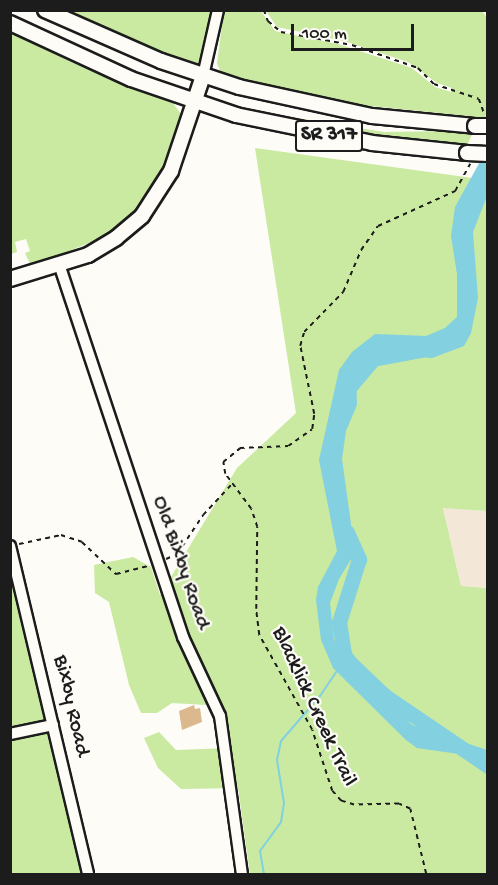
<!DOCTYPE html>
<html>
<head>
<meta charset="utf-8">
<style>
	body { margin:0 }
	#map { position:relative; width:498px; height:885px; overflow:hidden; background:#fdfcf7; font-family:"Gochi Hand",sans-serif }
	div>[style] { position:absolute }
	.built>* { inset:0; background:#f3e8d7 }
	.green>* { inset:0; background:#cae9a1 }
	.water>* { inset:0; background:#82d0e0 }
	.stream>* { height:2px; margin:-1px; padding:0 1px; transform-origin:1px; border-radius:1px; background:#82d0e0 }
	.river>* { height:15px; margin:-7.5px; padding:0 7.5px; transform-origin:7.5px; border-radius:7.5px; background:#82d0e0 }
	.building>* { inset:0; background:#dbb88d }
	.path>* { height:1.5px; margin-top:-0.75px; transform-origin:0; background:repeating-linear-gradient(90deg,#1c1c1c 0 4.5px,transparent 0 9px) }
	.roads { filter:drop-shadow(2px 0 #1c1c1c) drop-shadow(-2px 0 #1c1c1c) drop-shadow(0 2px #1c1c1c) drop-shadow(0 -2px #1c1c1c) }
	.minor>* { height:10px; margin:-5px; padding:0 5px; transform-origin:5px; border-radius:5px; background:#fdfcf7 }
	.major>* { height:14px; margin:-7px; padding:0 7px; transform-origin:7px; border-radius:7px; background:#fdfcf7 }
	.bridges { filter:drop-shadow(2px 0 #1c1c1c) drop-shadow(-2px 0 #1c1c1c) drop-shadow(0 2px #1c1c1c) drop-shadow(0 -2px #1c1c1c) }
	.major-bridge>* { height:14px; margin:-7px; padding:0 7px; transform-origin:7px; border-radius:7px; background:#fdfcf7 }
	span { translate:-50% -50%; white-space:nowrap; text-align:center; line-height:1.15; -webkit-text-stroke:4.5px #fdfcf7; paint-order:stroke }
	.shield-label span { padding:2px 4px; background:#fdfcf7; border:2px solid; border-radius:4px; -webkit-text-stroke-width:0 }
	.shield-label { font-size:21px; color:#1c1c1c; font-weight:700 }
	.street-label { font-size:22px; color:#1c1c1c }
	.frame { position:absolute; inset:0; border:12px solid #1c1c1c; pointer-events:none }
	.scale { position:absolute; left:291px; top:24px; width:123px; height:27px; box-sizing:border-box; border:3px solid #1c1c1c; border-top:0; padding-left:8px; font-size:18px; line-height:21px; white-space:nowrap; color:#1c1c1c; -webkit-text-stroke:4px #fdfcf7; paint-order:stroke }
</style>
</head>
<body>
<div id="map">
	<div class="built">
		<div style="clip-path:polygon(443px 507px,487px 511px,487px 588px,461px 586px)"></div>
	</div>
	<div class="green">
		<div style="clip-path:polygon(71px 11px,210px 11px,203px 62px,193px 64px,107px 30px)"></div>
		<div style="clip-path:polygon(224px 11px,261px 11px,275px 31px,338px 44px,412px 68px,435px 87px,451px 92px,452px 88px,437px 83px,408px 62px,344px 41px,277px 27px,266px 11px,482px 11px,488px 19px,487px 118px,342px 103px,229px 76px,221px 73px,217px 63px)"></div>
		<div style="clip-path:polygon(11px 32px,73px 63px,173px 103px,181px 114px,164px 166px,132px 213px,99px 239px,31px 266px,25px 253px,30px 251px,26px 239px,15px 242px,17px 252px,11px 254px)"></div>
		<div style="clip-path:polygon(236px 108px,384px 132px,450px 131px,473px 132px,472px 135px,466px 147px,402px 141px,306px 125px)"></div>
		<div style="clip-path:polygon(255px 148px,487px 180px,487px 511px,443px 508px,461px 586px,487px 588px,487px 874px,250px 874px,238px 788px,181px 789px,158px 768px,144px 738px,159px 732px,176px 750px,229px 748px,223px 706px,172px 703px,157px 713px,141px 713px,129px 685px,109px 602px,95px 593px,94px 565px,133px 557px,151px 567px,160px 595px,237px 468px,296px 413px)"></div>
		<div style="clip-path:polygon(10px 546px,88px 874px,11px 874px)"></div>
	</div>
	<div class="water">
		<div style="clip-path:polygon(487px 149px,487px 196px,473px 232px,478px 298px,471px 333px,464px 346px,432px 358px,380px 354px,361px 365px,356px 373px,357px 405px,346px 431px,342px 459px,355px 553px,339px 579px,330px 603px,334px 640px,342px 648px,347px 645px,377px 690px,412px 725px,487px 750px,481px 769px,459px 754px,417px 748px,406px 740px,333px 668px,321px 640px,316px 600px,318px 587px,337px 551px,319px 460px,339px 370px,352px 352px,375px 334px,426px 336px,445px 328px,457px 317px,457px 274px,451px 236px,455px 207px)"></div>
	</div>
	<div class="stream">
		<div style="left:264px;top:874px;width:23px;rotate:-100deg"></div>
		<div style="left:260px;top:851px;width:36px;rotate:-54deg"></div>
		<div style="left:281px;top:822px;width:19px;rotate:-81deg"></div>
		<div style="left:284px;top:803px;width:44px;rotate:-99.2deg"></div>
		<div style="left:277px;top:760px;width:19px;rotate:-78deg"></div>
		<div style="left:281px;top:741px;width:60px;rotate:-49.1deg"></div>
		<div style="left:320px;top:696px;width:32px;rotate:-56deg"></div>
	</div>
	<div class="river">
		<div style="left:346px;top:397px;width:7px;rotate:-82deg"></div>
		<div style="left:347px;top:390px;width:40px;rotate:-50deg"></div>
		<div style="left:373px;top:359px;width:49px;rotate:-10.6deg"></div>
		<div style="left:347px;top:532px;width:30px;rotate:66deg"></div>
		<div style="left:359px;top:559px;width:66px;rotate:107.6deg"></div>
		<div style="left:339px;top:622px;width:36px;rotate:81deg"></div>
		<div style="left:345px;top:658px;width:55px;rotate:43.5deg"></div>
		<div style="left:385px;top:696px;width:125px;rotate:34.2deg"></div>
	</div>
	<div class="building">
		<div style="clip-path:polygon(194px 705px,195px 709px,200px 708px,202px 722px,182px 730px,179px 711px)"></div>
	</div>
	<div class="path">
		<div style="left:264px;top:10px;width:12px;rotate:70deg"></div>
		<div style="left:268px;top:21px;width:17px;rotate:40deg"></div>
		<div style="left:281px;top:32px;width:72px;rotate:10.4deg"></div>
		<div style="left:352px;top:45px;width:70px;rotate:19.2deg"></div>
		<div style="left:418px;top:68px;width:23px;rotate:45deg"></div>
		<div style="left:434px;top:84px;width:47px;rotate:18.4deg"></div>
		<div style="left:479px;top:99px;width:15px;rotate:70deg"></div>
		<div style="left:19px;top:544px;width:43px;rotate:-12.1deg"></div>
		<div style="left:61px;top:535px;width:22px;rotate:18deg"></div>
		<div style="left:82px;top:542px;width:47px;rotate:43.3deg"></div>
		<div style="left:116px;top:574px;width:36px;rotate:-14deg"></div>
		<div style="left:166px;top:559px;width:12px;rotate:-24deg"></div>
		<div style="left:177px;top:554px;width:47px;rotate:-56.3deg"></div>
		<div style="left:203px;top:515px;width:41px;rotate:-47deg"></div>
		<div style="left:426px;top:874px;width:67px;rotate:-103.8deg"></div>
		<div style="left:410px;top:809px;width:12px;rotate:-156deg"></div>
		<div style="left:399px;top:804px;width:45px;rotate:178.7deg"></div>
		<div style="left:354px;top:805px;width:14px;rotate:-163deg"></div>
		<div style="left:341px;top:801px;width:13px;rotate:-132deg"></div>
		<div style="left:332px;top:791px;width:64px;rotate:-108.2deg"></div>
		<div style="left:312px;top:730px;width:109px;rotate:-119.2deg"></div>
		<div style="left:259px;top:635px;width:26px;rotate:-97deg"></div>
		<div style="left:256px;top:609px;width:82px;rotate:-89.3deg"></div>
		<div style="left:257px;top:527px;width:19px;rotate:-108deg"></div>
		<div style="left:251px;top:509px;width:44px;rotate:-126.6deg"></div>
		<div style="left:225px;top:474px;width:12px;rotate:-99deg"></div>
		<div style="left:223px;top:462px;width:22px;rotate:-39deg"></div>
		<div style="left:240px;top:448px;width:48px;rotate:-2.4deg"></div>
		<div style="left:288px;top:446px;width:29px;rotate:-35deg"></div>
		<div style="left:312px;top:429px;width:15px;rotate:-82deg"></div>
		<div style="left:314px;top:414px;width:69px;rotate:-101.6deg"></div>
		<div style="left:300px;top:346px;width:15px;rotate:-74deg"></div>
		<div style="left:304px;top:332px;width:56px;rotate:-45.7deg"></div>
		<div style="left:343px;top:292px;width:46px;rotate:-66.8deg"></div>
		<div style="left:361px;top:250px;width:29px;rotate:-55deg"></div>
		<div style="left:378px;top:226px;width:85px;rotate:-24.4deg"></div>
		<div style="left:455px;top:191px;width:31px;rotate:-61deg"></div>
	</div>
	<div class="roads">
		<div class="minor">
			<div style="left:203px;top:76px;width:68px;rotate:-77.2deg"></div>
			<div style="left:60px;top:267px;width:390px;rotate:71.6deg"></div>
			<div style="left:183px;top:637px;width:87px;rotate:64.9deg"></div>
			<div style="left:220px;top:716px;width:160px;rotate:82.1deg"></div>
			<div style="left:10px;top:546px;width:337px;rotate:76.6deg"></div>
			<div style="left:10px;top:734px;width:44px;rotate:-11.8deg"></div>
		</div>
		<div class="major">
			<div style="left:45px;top:10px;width:127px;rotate:23.7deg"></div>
			<div style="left:161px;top:61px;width:82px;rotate:18.4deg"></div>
			<div style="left:239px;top:87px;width:136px;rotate:12.3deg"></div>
			<div style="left:372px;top:116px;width:103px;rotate:5.5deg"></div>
			<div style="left:10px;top:23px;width:133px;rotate:24.8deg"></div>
			<div style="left:131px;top:79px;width:111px;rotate:18.9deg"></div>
			<div style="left:236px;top:115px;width:139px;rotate:11.6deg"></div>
			<div style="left:372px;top:143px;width:96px;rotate:6deg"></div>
			<div style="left:10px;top:279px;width:82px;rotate:-17.1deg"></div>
			<div style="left:88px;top:255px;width:33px;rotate:-31deg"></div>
			<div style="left:116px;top:238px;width:34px;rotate:-40deg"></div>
			<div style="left:142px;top:216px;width:54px;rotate:-57.2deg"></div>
			<div style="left:171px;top:171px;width:100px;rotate:-71.4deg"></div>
		</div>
	</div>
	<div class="bridges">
		<div class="major-bridge">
			<div style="left:475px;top:126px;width:13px"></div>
			<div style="left:467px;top:153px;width:21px;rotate:3deg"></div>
		</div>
	</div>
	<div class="shield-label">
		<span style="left:329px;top:136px">SR 317</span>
	</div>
	<div class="street-label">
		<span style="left:180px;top:563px;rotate:71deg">Old Bixby Road</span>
		<span style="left:70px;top:706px;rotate:77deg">Bixby Road</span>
		<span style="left:313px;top:707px;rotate:65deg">Blacklick Creek Trail</span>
	</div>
	<div class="frame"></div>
	<div class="scale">100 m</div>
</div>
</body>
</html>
